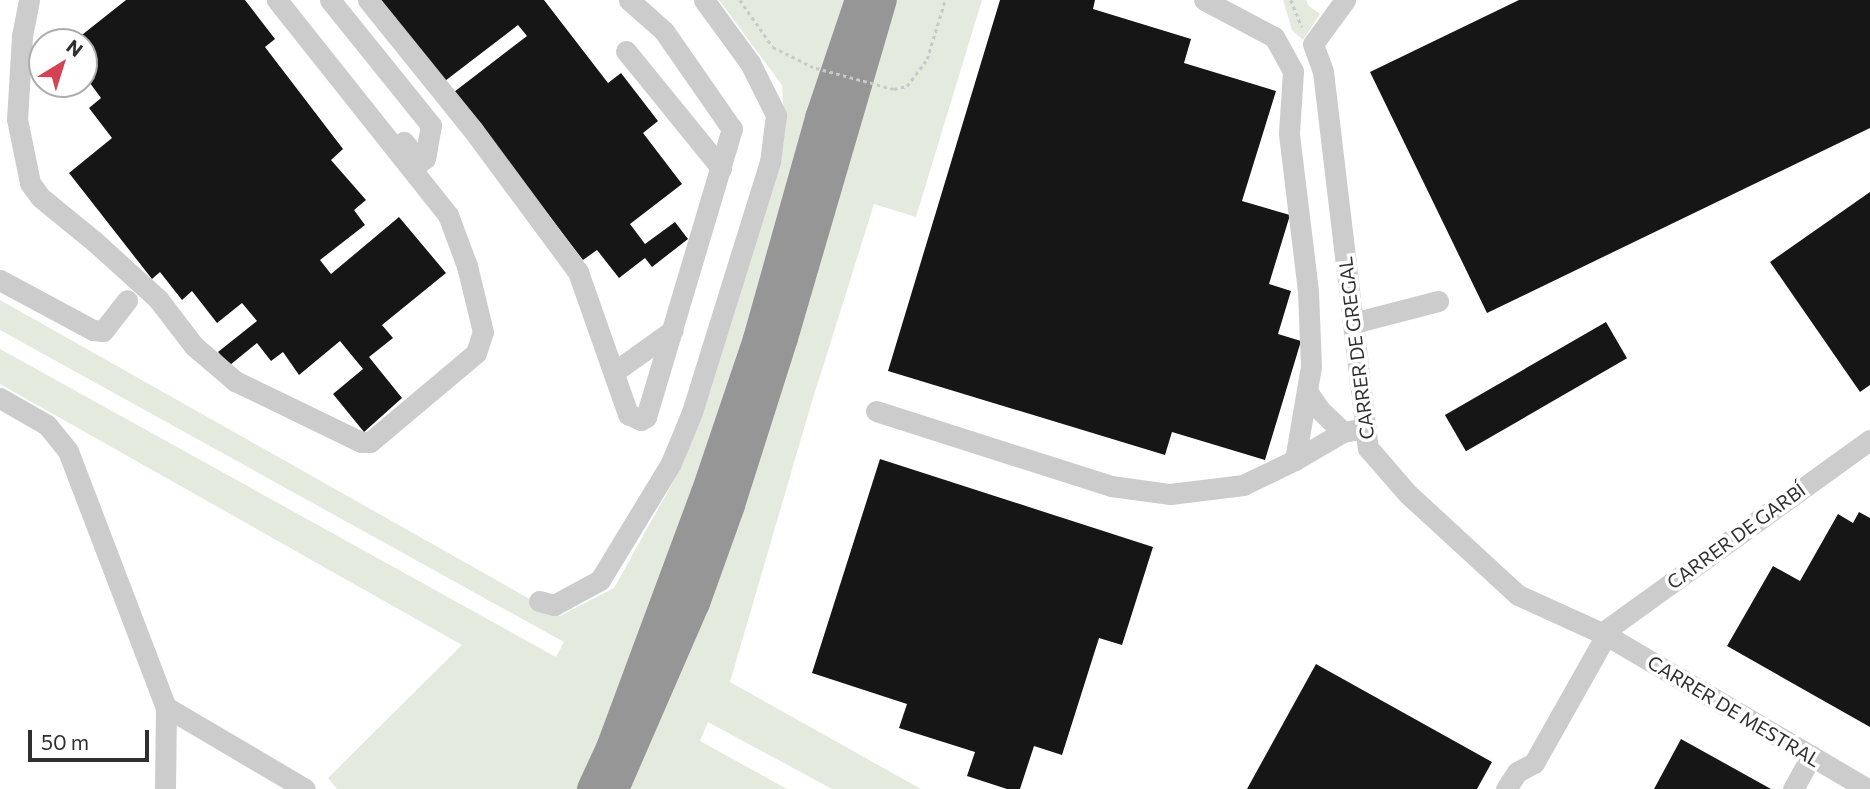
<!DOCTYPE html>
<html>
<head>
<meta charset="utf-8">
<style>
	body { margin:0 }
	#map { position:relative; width:1870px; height:789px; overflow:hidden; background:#fff; font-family:Commissioner,sans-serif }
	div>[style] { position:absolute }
	.green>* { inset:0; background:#e5eade }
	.building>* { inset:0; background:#161616; transform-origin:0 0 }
	.path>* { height:2.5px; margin-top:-1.25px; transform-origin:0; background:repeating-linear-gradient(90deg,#c9c9c9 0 3.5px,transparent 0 7px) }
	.minor>* { height:21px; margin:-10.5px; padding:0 10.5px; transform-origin:10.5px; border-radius:10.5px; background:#ccc }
	.highway>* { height:30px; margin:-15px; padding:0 15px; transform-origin:15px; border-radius:15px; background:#969696 }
	.path-bridge>* { height:2.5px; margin-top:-1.25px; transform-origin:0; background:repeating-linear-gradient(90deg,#c9c9c9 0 3.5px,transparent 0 7px) }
	span { translate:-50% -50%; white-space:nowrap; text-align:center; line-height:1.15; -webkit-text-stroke:7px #fff; paint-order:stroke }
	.street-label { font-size:19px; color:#2f2f2f }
	.north { position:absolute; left:28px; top:28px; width:70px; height:70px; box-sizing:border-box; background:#fff; border:2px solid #acacac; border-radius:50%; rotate:38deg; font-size:19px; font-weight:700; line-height:28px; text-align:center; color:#2f2f2f }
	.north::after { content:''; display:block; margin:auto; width:24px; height:32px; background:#d34353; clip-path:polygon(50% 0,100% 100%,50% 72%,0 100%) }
	.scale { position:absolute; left:28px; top:730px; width:121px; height:32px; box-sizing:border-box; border:4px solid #2f2f2f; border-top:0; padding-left:9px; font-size:21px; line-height:24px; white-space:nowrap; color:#2f2f2f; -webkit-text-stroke:5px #fff; paint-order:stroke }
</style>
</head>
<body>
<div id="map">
	<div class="green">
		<div style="clip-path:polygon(719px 0,982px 0,916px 217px,874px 204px,810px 408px,730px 682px,921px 789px,832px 789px,708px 722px,700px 741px,787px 789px,337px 789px,328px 778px,462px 645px,0 384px,0 349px,556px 657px,564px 642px,0 330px,0 300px,560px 616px,614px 588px,682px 466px,735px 311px,785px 132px,782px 85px)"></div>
		<div style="clip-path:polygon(1283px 0,1306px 0,1309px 6px,1320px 14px,1303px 40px,1292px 30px)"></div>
	</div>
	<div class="building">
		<div style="clip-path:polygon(126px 0,245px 0,275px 39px,265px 47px,343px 149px,331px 160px,366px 200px,354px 210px,365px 225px,320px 260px,331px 274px,399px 217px,446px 273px,382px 325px,393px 338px,369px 357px,402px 398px,364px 432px,333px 394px,363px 369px,340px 341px,299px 375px,283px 352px,271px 361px,257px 343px,230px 365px,218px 352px,257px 321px,242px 303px,217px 323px,192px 291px,182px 300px,160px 272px,152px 279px,69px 173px,112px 138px,89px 108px,101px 98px,84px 75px,84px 42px,73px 42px)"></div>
		<div style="clip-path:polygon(376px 0,544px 0,608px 83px,621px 73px,658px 121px,643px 133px,682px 184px,630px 224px,645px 244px,675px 222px,688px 239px,652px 267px,645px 258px,619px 278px,597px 250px,583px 260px,454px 92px,527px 36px,518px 25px,441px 84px)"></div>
		<div style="clip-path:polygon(1000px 0,1095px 0,1093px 9px,1191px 39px,1184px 63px,1276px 91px,1242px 201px,1290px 215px,1269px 284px,1291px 291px,1278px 334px,1301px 341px,1265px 460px,1172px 432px,1165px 455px,888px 371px)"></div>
		<div style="clip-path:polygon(1519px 0,1870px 0,1870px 128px,1487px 313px,1370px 72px)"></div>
		<div style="clip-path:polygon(1870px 192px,1870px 385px,1860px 392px,1770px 262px)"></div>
		<div style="left:1606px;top:322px;width:42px;height:186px;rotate:60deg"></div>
		<div style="clip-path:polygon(880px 459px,1153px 547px,1122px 645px,1099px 638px,1062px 755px,1034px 746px,1020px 789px,1007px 789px,967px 776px,975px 752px,899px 728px,907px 704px,812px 673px)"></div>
		<div style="clip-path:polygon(1859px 512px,1870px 518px,1870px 727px,1727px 646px,1773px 566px,1800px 581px,1838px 514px,1853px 523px)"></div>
		<div style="clip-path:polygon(1316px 664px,1492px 762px,1477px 789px,1247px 789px)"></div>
		<div style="clip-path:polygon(1681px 739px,1771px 789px,1654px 789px)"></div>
	</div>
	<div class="path">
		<div style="left:740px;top:0;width:57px;rotate:54.9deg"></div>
		<div style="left:773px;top:47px;width:45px;rotate:26.6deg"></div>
		<div style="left:1291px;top:0;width:29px;rotate:68deg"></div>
		<div style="left:894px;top:89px;width:13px;rotate:-13deg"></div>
		<div style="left:907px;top:86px;width:34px;rotate:-53deg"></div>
		<div style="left:927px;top:59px;width:62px;rotate:-73deg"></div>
	</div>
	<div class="minor">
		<div style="left:29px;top:0;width:37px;rotate:101deg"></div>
		<div style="left:22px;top:36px;width:83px;rotate:93.4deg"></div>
		<div style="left:17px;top:119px;width:65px;rotate:78.5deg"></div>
		<div style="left:30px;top:183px;width:17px;rotate:54deg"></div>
		<div style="left:40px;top:197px;width:70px;rotate:39.2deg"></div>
		<div style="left:94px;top:241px;width:86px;rotate:42.2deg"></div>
		<div style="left:158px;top:299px;width:59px;rotate:52.5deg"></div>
		<div style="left:194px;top:346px;width:54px;rotate:40.5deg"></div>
		<div style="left:235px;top:381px;width:140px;rotate:25.8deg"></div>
		<div style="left:361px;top:442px;width:9px"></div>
		<div style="left:370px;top:442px;width:138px;rotate:-40deg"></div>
		<div style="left:476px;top:353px;width:22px;rotate:-72deg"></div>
		<div style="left:483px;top:332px;width:68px;rotate:-103.6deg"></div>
		<div style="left:467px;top:266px;width:54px;rotate:-110.4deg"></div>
		<div style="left:448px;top:215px;width:275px;rotate:-128.5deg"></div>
		<div style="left:330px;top:0;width:161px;rotate:51.1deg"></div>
		<div style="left:431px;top:125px;width:34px;rotate:100deg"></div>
		<div style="left:425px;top:158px;width:6px;rotate:141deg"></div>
		<div style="left:420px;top:162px;width:26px;rotate:-129deg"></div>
		<div style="left:368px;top:0;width:167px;rotate:51.1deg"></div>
		<div style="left:473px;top:130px;width:177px;rotate:53.5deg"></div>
		<div style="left:578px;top:272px;width:151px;rotate:70.6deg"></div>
		<div style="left:628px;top:414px;width:14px;rotate:25deg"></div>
		<div style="left:641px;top:420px;width:6px;rotate:-31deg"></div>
		<div style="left:646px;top:417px;width:301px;rotate:-73.4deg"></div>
		<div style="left:732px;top:129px;width:119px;rotate:-124.8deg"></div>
		<div style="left:664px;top:31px;width:47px;rotate:-138.5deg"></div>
		<div style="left:1345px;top:0;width:54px;rotate:126deg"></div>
		<div style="left:1313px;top:44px;width:30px;rotate:70deg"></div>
		<div style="left:1323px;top:72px;width:379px;rotate:83.2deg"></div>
		<div style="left:1368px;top:448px;width:61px;rotate:49deg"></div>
		<div style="left:1408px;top:494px;width:149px;rotate:42.6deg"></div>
		<div style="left:1518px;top:595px;width:97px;rotate:24.4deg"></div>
		<div style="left:1606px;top:635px;width:303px;rotate:30.5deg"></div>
		<div style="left:626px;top:51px;width:151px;rotate:50.9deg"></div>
		<div style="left:0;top:280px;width:106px;rotate:28.3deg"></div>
		<div style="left:93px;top:330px;width:10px;rotate:6deg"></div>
		<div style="left:103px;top:331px;width:39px;rotate:-52deg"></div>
		<div style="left:1353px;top:323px;width:88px;rotate:-14.5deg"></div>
		<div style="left:614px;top:372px;width:72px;rotate:-35.4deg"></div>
		<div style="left:1307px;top:391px;width:22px;rotate:56deg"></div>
		<div style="left:1319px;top:409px;width:33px;rotate:44deg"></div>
		<div style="left:0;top:398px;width:54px;rotate:29.9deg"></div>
		<div style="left:47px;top:425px;width:33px;rotate:51deg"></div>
		<div style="left:68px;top:451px;width:274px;rotate:69.1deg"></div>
		<div style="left:166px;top:707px;width:161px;rotate:30.5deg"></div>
		<div style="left:876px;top:411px;width:247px;rotate:17.7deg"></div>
		<div style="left:1111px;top:486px;width:60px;rotate:7.7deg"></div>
		<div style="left:1170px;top:494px;width:74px;rotate:-7deg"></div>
		<div style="left:1243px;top:485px;width:58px;rotate:-25.7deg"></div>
		<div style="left:1295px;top:460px;width:95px;rotate:-80.3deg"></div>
		<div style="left:1311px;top:366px;width:75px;rotate:-92.3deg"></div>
		<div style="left:1308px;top:291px;width:159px;rotate:-96.9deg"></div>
		<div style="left:1289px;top:133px;width:62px;rotate:-86.3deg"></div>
		<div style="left:1293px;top:71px;width:39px;rotate:-119deg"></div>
		<div style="left:1274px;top:37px;width:79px;rotate:-152.1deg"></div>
		<div style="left:1295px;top:460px;width:56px;rotate:-30.3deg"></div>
		<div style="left:1343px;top:432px;width:23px;rotate:-10deg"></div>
		<div style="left:539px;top:601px;width:16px;rotate:15deg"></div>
		<div style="left:554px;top:605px;width:52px;rotate:-28.5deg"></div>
		<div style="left:600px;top:580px;width:137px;rotate:-58.7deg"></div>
		<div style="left:671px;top:463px;width:55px;rotate:-67.6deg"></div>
		<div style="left:692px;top:412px;width:262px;rotate:-72.7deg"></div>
		<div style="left:770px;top:162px;width:47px;rotate:-82.7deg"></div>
		<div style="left:776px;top:115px;width:58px;rotate:-116.6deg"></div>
		<div style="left:750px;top:63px;width:78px;rotate:-126.1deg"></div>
		<div style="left:1602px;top:633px;width:330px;rotate:-35.8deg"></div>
		<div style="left:165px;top:789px;width:82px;rotate:-89.3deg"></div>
		<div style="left:1506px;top:789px;width:20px;rotate:-57deg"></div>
		<div style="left:1517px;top:772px;width:19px;rotate:-28deg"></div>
		<div style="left:1534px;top:763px;width:147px;rotate:-60.6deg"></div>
		<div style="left:1793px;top:789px;width:38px;rotate:-61deg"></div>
	</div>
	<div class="highway">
		<div style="left:592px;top:789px;width:45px;rotate:-65.1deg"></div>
		<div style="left:611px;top:748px;width:272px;rotate:-69.6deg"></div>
		<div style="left:706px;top:493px;width:163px;rotate:-71.3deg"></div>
		<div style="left:758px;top:339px;width:230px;rotate:-74.3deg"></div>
		<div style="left:820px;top:118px;width:125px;rotate:-71.3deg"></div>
		<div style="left:614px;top:789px;width:203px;rotate:-66.5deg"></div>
		<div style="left:695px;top:603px;width:104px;rotate:-70.3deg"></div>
		<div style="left:730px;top:505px;width:175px;rotate:-72.4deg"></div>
		<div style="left:783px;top:338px;width:352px;rotate:-73.7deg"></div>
	</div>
	<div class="path-bridge">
		<div style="left:816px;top:68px;width:81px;rotate:15.1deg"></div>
	</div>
	<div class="street-label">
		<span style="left:1356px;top:348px;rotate:-97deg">CARRER DE GREGAL</span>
		<span style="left:1736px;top:536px;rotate:-36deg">CARRER DE GARBÍ</span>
		<span style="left:1734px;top:711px;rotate:31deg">CARRER DE MESTRAL</span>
	</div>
	<div class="north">N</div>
	<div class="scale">50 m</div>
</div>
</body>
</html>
